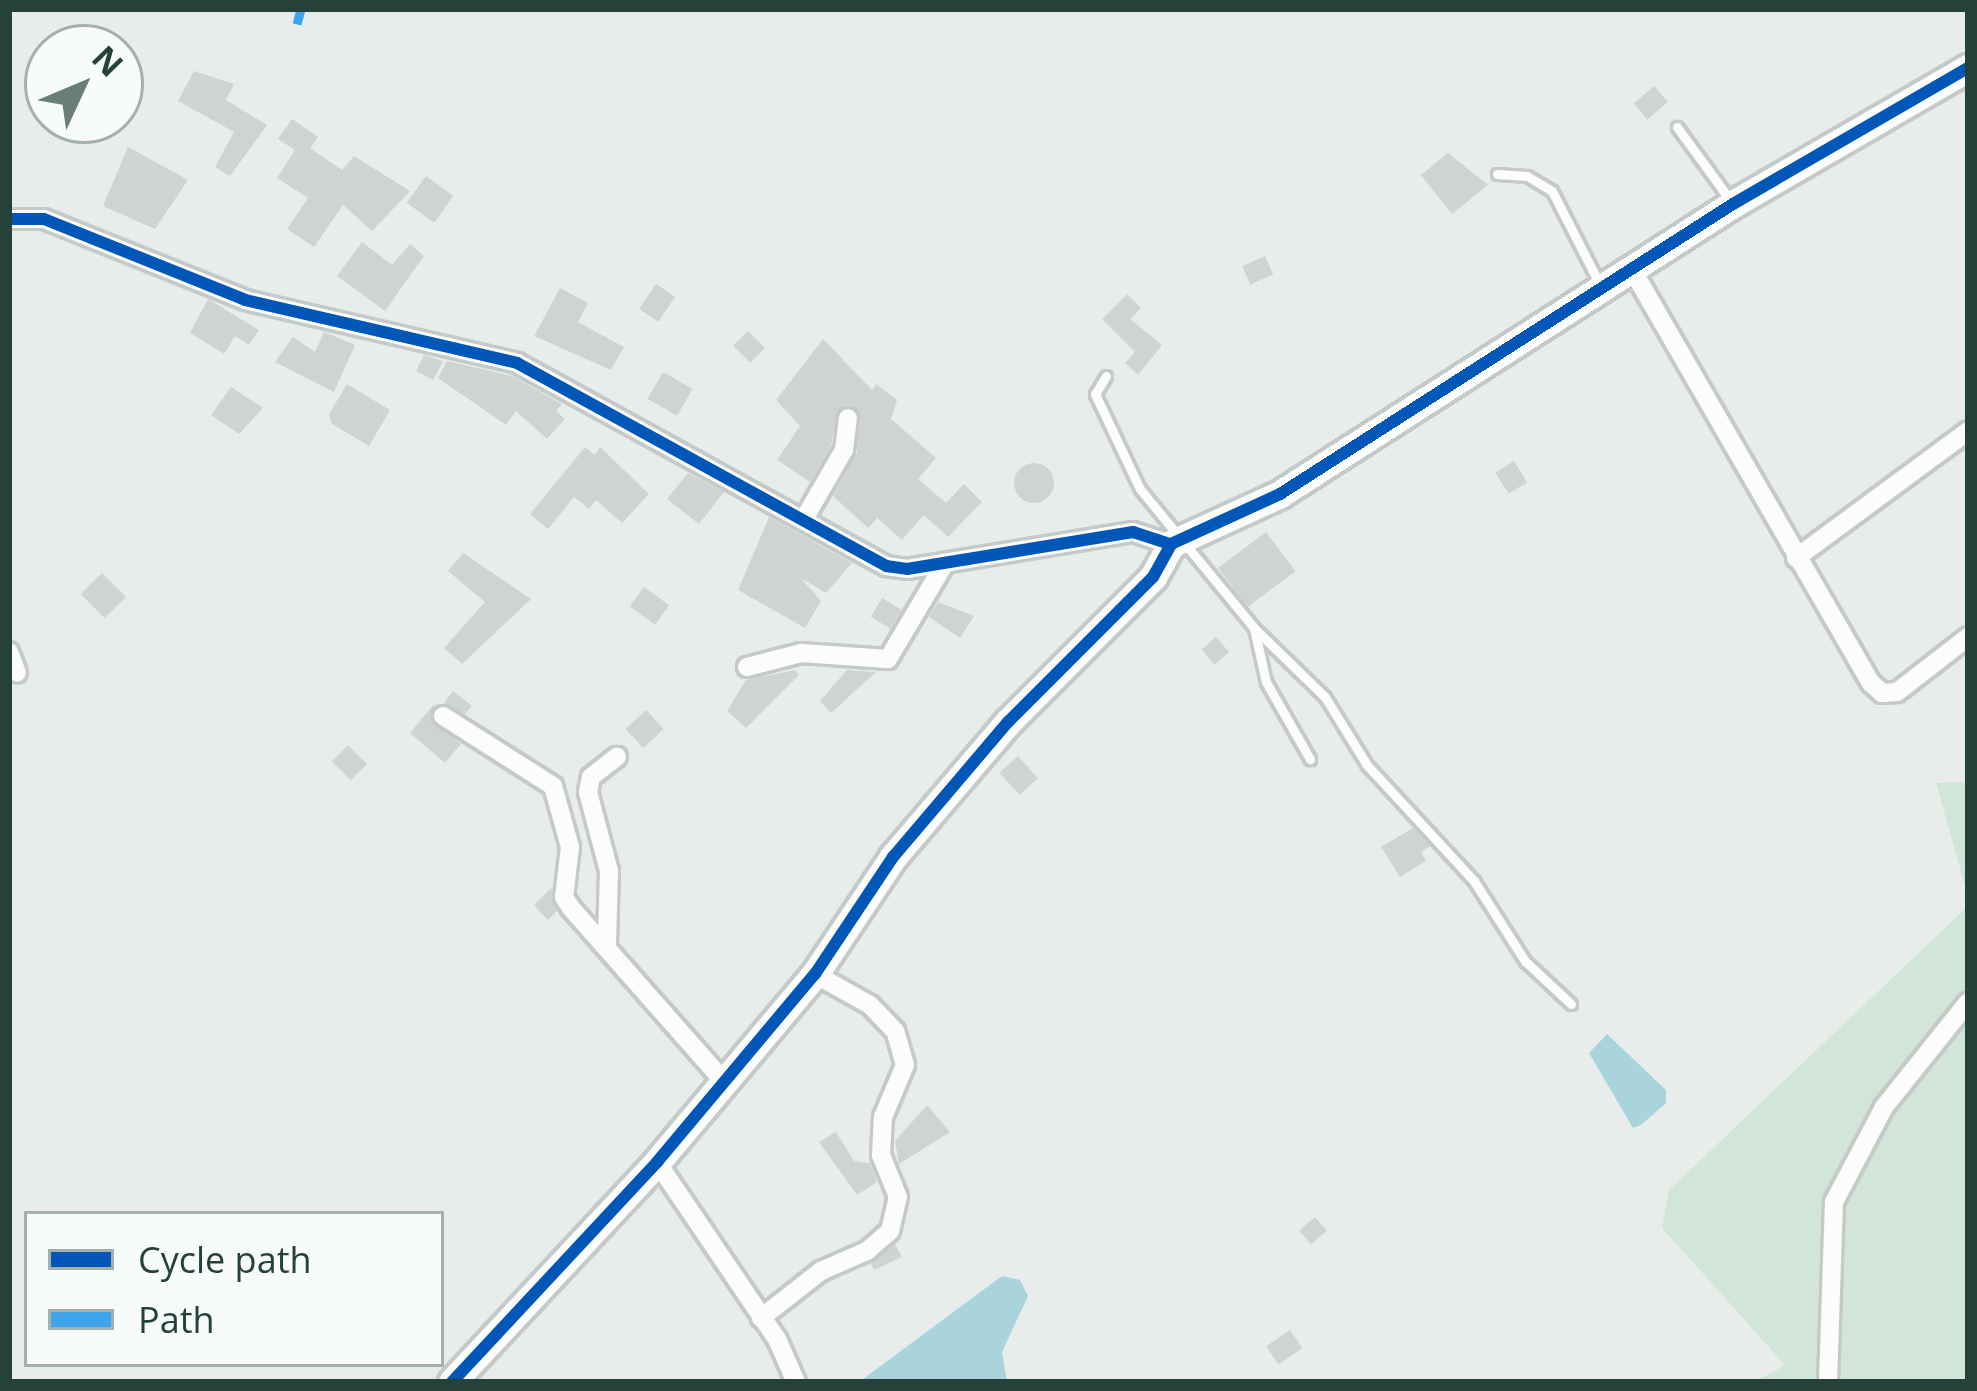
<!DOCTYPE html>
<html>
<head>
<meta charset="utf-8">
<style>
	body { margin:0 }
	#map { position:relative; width:1977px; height:1391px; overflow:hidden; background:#e8edeb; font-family:"Open Sans",sans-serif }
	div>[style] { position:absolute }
	.green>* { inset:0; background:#d1e6d8 }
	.water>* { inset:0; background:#a9d4db }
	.building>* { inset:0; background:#cfd4d2; transform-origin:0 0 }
	.round { border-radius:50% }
	.roads { filter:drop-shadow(3px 0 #c5cac8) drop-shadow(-3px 0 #c5cac8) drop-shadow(0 3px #c5cac8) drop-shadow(0 -3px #c5cac8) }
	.lane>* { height:9px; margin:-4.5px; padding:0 4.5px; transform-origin:4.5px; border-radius:4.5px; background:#fcfcfc }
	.street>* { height:18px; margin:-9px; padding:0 9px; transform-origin:9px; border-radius:9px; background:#fcfcfc }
	.secondary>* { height:27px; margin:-13.5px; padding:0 13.5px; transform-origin:13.5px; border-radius:13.5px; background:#fcfcfc }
	.quiet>* { height:9px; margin-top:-4.5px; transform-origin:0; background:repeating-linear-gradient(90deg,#3ea4ec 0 18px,transparent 0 27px) }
	.cycleway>* { height:12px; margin:-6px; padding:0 6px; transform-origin:6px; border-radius:6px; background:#0057b8 }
	span { translate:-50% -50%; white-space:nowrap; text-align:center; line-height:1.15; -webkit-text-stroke:9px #f7fbf9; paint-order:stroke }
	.frame { position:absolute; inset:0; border:12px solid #24423a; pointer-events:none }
	.legend { position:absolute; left:24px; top:1211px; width:420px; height:156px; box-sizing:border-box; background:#f7fbf9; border:3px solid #a3b1ad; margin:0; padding:15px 21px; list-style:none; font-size:36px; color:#24423a }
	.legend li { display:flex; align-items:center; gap:24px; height:60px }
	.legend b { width:60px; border:3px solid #a3b1ad }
	.north { position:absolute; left:24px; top:24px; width:120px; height:120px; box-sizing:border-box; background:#f7fbf9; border:3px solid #a3b1ad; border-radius:50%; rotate:46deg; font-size:33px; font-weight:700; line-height:48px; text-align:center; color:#24423a }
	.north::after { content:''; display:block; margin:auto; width:42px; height:54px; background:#697e78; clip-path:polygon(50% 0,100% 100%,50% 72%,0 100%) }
</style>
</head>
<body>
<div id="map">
	<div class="green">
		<div style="clip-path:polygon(1968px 782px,1968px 897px,1936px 783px)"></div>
		<div style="clip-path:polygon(1968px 906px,1968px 1382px,1754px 1382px,1785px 1365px,1662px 1228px,1669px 1190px)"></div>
	</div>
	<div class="water">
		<div style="clip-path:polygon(1607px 1034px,1666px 1090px,1666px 1103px,1641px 1125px,1633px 1128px,1589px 1053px)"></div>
		<div style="clip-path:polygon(1002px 1276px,1020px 1280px,1028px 1296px,1002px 1352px,1007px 1382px,859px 1382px)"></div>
	</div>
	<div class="building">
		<div style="clip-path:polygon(194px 71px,234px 84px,226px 100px,267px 125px,230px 176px,215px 167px,234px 132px,178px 101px)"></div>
		<div style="left:1654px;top:86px;width:21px;height:27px;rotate:49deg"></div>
		<div style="clip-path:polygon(292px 119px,318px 137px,310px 148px,342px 170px,354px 156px,410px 191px,372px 231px,343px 205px,314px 247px,287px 229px,308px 198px,277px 178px,295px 150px,278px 139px)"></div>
		<div style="clip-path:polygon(128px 147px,188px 180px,155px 229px,103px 206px)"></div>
		<div style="clip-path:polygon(1448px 153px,1488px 185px,1452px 214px,1421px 175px)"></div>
		<div style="left:426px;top:176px;width:34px;height:33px;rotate:36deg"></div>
		<div style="clip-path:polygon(362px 242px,392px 265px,410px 244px,424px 256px,385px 311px,337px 276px)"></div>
		<div style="left:1265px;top:256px;width:20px;height:25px;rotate:66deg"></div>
		<div style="left:656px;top:284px;width:23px;height:30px;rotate:34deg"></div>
		<div style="clip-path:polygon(560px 288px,588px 303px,578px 322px,624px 347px,611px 370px,534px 336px)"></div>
		<div style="clip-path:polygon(1127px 294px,1141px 308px,1130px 319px,1162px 345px,1138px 375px,1125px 363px,1135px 352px,1102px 319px)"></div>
		<div style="clip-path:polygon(208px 299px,259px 330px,249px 345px,235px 336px,224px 354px,190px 333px)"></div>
		<div style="left:748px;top:331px;width:24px;height:21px;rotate:45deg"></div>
		<div style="clip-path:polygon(324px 332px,355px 345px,334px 392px,275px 362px,293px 337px,315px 352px)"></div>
		<div style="clip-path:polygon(823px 339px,872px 390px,876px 384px,897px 400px,891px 419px,936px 458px,918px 479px,946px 503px,964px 484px,982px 502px,948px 537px,924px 515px,902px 540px,877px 518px,868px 528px,833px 496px,857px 453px,855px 407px,837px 411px,831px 446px,810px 482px,777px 460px,800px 426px,776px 400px)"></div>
		<div style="clip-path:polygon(424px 355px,443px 361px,433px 380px,416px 371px)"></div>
		<div style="clip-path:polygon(447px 361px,512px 376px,562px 404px,556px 411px,565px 419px,547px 439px,516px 411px,506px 425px,438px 378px)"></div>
		<div style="left:663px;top:372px;width:34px;height:31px;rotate:30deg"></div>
		<div style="clip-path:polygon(347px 384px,390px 410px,369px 446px,332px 424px,329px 414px)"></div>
		<div style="clip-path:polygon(231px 387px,263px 408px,239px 434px,211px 415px)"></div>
		<div style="clip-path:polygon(585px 447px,595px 455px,600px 447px,649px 494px,622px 523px,596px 500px,589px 509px,574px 497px,548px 529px,530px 514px)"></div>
		<div style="left:1514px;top:461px;width:25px;height:22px;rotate:58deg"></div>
		<div class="round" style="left:1014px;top:463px;width:40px;height:40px"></div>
		<div style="clip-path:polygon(688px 473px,724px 492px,699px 524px,667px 499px)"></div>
		<div style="clip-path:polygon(769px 517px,852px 563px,826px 593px,801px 578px,821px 601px,805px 628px,738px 590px)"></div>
		<div style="left:1266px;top:532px;width:49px;height:60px;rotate:53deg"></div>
		<div style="clip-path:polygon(463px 553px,531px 599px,462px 664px,444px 648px,485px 602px,448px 571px)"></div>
		<div style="left:102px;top:573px;width:34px;height:30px;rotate:45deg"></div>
		<div style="left:644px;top:587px;width:31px;height:24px;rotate:36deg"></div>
		<div style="left:882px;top:598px;width:23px;height:22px;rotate:31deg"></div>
		<div style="clip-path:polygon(938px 602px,974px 616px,960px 638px,929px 617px)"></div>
		<div style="left:1216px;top:637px;width:20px;height:19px;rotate:49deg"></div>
		<div style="clip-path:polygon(795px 670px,799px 675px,746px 728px,727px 711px,746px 680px)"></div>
		<div style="clip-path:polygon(847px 670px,876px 672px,831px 713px,820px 701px)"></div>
		<div style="clip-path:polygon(453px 691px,472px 706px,465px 714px,444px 703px)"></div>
		<div style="clip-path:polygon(434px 704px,432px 723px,461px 744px,445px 763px,410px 733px)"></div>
		<div style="left:646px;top:710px;width:26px;height:28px;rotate:47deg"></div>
		<div style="left:348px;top:745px;width:27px;height:23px;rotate:45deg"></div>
		<div style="left:1018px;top:756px;width:30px;height:25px;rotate:48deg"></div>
		<div style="clip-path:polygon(1413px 828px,1430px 846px,1421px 852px,1426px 861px,1400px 877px,1381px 847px)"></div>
		<div style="clip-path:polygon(551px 888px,557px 911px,548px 920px,534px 905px)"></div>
		<div style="clip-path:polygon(927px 1105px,950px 1132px,899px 1164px,895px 1141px)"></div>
		<div style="clip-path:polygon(836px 1132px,854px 1161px,870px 1163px,877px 1182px,857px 1195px,819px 1142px)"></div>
		<div style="left:1315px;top:1217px;width:18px;height:21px;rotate:49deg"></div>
		<div style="clip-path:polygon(895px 1244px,902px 1257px,874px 1270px,871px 1264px)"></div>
		<div style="left:1290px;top:1330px;width:22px;height:29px;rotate:56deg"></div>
	</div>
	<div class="roads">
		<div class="lane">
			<div style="left:1677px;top:127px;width:90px;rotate:54deg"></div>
			<div style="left:1497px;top:174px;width:30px;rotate:4deg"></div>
			<div style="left:1527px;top:176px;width:29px;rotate:31deg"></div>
			<div style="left:1552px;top:191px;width:103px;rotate:62.9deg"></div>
			<div style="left:1106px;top:376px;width:21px;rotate:121deg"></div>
			<div style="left:1095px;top:394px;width:105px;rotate:64.7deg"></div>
			<div style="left:1140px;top:489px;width:180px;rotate:50.6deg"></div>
			<div style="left:1254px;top:628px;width:55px;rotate:77.5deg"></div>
			<div style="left:1266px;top:682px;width:89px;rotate:60.3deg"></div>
			<div style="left:1254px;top:628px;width:99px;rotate:44.2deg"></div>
			<div style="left:1325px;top:697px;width:80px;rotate:58.3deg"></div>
			<div style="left:1367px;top:765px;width:158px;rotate:47.3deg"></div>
			<div style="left:1474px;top:881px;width:95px;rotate:57.5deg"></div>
			<div style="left:1525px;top:961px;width:63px;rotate:43.1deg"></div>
		</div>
		<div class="street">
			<div style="left:9px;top:219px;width:35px"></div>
			<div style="left:44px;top:219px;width:217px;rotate:21.9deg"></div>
			<div style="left:245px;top:300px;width:279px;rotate:13deg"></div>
			<div style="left:517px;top:363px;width:421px;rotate:28.8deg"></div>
			<div style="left:886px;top:566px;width:21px;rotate:8deg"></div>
			<div style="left:907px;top:569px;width:229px;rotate:-9.3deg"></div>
			<div style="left:1133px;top:532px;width:40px;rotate:18deg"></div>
			<div style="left:1633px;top:271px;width:476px;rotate:60deg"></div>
			<div style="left:1871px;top:683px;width:15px;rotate:42deg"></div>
			<div style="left:1882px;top:693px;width:15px;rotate:-4deg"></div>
			<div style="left:1897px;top:692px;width:90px;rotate:-37.8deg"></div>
			<div style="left:804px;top:519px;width:80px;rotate:-59.9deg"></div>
			<div style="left:844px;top:450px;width:32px;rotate:-83deg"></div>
			<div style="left:1796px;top:558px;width:214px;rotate:-36.4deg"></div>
			<div style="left:9px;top:652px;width:22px;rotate:69deg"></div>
			<div style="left:747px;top:667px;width:56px;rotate:-14.5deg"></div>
			<div style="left:801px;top:653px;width:87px;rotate:3.9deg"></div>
			<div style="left:888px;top:659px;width:112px;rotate:-59.3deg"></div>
			<div style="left:443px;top:716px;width:130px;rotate:32.5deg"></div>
			<div style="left:553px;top:786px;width:63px;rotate:74.4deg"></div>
			<div style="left:570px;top:847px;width:50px;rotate:96.8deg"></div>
			<div style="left:564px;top:897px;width:13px;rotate:58deg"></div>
			<div style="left:571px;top:908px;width:227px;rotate:48.6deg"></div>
			<div style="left:607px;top:942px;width:71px;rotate:-88.4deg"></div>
			<div style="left:609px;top:871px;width:82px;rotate:-104.9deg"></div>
			<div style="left:588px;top:792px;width:15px;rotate:-79deg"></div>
			<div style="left:591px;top:777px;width:33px;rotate:-38deg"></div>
			<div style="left:657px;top:1162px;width:214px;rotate:55.9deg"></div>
			<div style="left:777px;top:1339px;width:47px;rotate:66.2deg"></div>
			<div style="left:761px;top:1318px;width:76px;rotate:-38.1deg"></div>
			<div style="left:821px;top:1271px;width:50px;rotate:-23.5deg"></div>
			<div style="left:867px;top:1251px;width:30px;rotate:-41deg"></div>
			<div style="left:890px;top:1231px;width:35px;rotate:-77deg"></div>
			<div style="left:898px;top:1197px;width:45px;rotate:-112deg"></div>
			<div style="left:881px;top:1155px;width:38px;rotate:-87deg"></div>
			<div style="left:883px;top:1117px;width:56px;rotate:-67.1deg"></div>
			<div style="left:905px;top:1065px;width:35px;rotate:-106deg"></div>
			<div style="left:895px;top:1031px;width:36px;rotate:-134deg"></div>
			<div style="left:870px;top:1005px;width:63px;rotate:-150.6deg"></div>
			<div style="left:1828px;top:1382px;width:180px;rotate:-88.1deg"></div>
			<div style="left:1834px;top:1202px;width:107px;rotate:-62.2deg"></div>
			<div style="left:1884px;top:1107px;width:134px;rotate:-51.3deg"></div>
		</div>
		<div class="secondary">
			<div style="left:452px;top:1382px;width:301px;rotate:-47deg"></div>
			<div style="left:657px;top:1162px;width:246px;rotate:-50deg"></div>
			<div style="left:815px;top:974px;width:141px;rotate:-56.3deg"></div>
			<div style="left:893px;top:857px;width:177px;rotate:-49.6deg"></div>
			<div style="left:1008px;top:722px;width:205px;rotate:-45deg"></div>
			<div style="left:1153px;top:577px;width:38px;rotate:-61deg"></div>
			<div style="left:1171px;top:544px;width:120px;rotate:-24.6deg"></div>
			<div style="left:1280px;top:494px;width:538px;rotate:-32.63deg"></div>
			<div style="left:1733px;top:204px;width:272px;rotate:-30.1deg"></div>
		</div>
	</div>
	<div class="quiet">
		<div style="left:297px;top:24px;width:16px;rotate:-75deg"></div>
	</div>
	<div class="cycleway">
		<div style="left:9px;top:219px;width:35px"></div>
		<div style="left:44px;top:219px;width:217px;rotate:21.9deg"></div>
		<div style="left:245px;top:300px;width:279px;rotate:13deg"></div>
		<div style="left:517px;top:363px;width:421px;rotate:28.8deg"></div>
		<div style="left:886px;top:566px;width:21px;rotate:8deg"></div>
		<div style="left:907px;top:569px;width:229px;rotate:-9.3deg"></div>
		<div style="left:1133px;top:532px;width:40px;rotate:18deg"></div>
		<div style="left:452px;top:1382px;width:301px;rotate:-47deg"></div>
		<div style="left:657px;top:1162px;width:246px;rotate:-50deg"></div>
		<div style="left:815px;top:974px;width:141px;rotate:-56.3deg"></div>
		<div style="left:893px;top:857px;width:177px;rotate:-49.6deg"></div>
		<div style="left:1008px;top:722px;width:205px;rotate:-45deg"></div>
		<div style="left:1153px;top:577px;width:38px;rotate:-61deg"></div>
		<div style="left:1171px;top:544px;width:120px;rotate:-24.6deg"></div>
		<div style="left:1280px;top:494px;width:538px;rotate:-32.63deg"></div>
		<div style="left:1733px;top:204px;width:272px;rotate:-30.1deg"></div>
	</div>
	<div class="frame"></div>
	<ul class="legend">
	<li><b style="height:15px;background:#0057b8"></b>Cycle path</li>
	<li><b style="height:15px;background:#3ea4ec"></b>Path</li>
	</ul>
	<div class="north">N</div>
</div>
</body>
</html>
